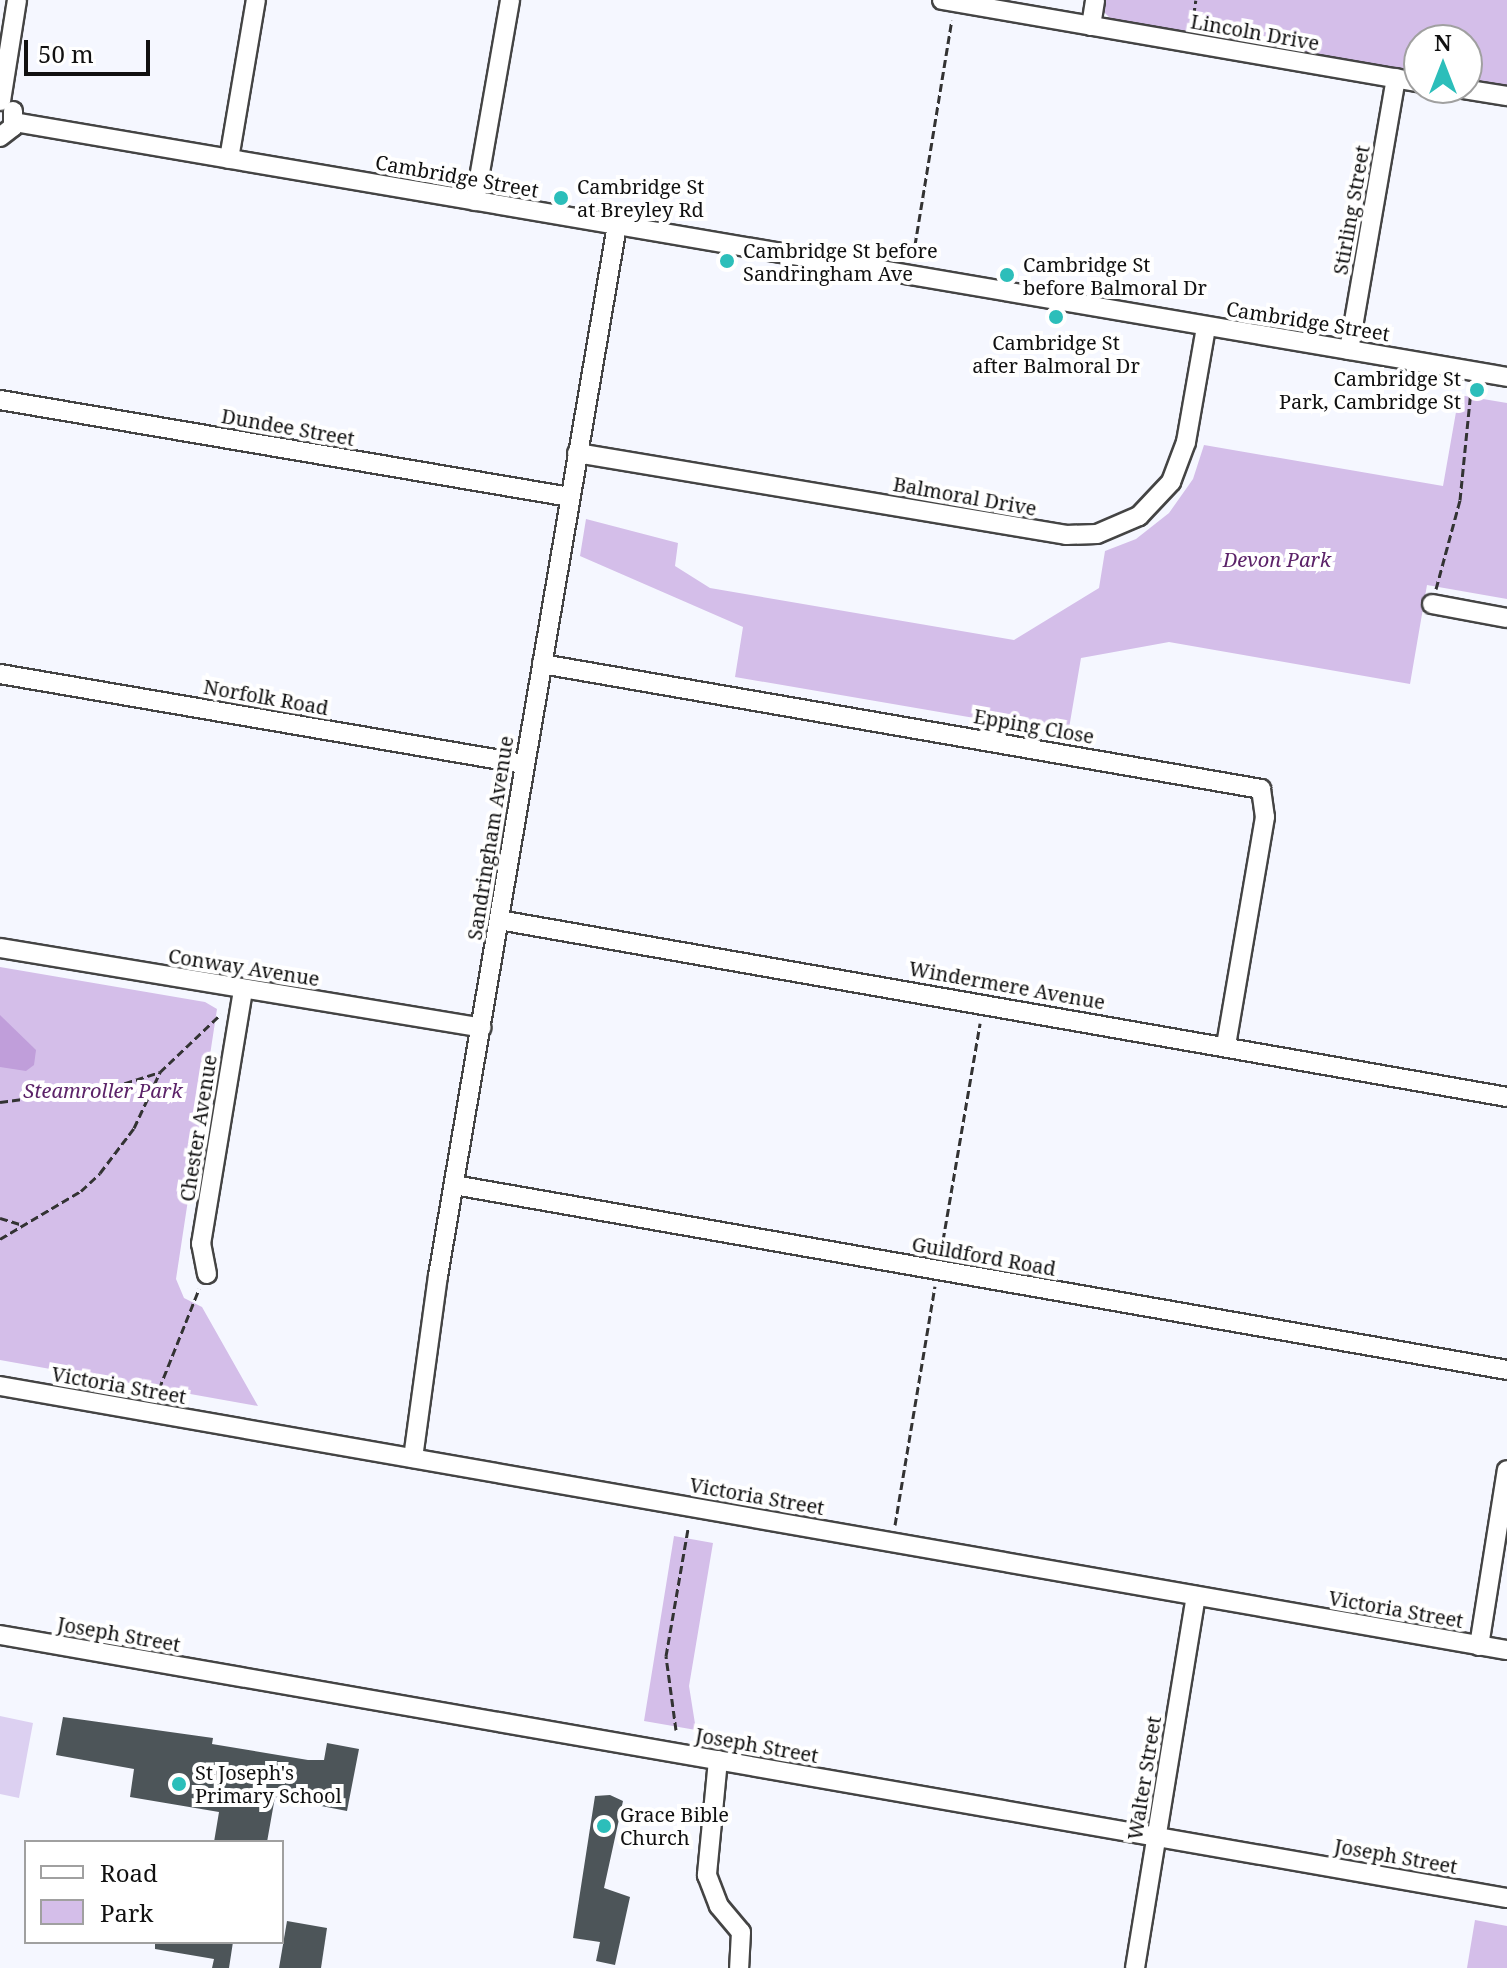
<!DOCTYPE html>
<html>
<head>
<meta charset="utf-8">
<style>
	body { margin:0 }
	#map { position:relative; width:1507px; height:1968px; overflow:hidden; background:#f5f7ff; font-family:"Noto Serif",serif }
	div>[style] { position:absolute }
	.green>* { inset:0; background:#d4bee9 }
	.forest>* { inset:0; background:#c09eda }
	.pitch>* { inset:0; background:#dcd0f1 }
	.building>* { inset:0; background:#4d5559 }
	.path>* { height:3px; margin-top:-1.5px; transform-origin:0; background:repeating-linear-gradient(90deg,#333 0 8px,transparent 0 12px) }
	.roads { filter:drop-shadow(2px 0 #444) drop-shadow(-2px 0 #444) drop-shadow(0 2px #444) drop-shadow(0 -2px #444) }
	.minor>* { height:18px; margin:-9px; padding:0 9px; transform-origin:9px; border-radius:9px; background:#fff }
	.dots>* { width:22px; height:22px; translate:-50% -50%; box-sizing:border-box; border:4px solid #fff; border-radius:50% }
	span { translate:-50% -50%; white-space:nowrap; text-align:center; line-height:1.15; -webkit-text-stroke:8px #fff; paint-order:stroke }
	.street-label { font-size:20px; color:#111 }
	.poi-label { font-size:20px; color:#111 }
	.left { translate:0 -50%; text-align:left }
	.right { translate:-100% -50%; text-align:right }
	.park-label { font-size:20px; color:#5b2268; font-style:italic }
	.legend { position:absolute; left:24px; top:1840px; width:260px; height:104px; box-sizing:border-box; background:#fff; border:2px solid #a0a0a0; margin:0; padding:10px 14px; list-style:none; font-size:24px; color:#111 }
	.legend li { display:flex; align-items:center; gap:16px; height:40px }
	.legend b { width:40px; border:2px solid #a0a0a0 }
	.north { position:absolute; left:1403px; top:24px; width:80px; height:80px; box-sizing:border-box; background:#fff; border:2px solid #a0a0a0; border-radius:50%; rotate:0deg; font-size:22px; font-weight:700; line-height:32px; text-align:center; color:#111 }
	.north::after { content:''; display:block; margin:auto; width:28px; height:36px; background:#2cbeba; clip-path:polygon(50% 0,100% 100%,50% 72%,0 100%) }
	.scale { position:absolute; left:24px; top:40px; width:126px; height:36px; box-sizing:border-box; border:4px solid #111; border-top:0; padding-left:10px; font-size:24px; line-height:28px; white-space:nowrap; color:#111; -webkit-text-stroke:6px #fff; paint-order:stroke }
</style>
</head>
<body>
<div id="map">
	<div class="green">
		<div style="clip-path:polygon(1104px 0,1507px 0,1507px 87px,1467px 80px,1467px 40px,1419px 40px,1419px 72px,1112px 20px,1102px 10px)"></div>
		<div style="clip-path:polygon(1459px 395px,1507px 403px,1507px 599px,1427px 585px,1410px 684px,1169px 642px,1081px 658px,1068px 734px,735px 677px,743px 627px,580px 556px,586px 519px,678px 543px,675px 566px,710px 588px,1014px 640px,1099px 588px,1105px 551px,1136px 539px,1169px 513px,1193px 479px,1204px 445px,1443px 486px)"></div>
		<div style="clip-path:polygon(0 967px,205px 1002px,217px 1009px,176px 1279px,184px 1298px,202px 1307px,258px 1406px,0 1360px)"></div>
		<div style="clip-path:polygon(674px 1536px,713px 1543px,689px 1686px,696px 1730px,644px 1721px)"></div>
		<div style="clip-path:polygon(1475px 1920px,1507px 1926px,1507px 1968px,1467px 1968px)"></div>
	</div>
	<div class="forest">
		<div style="clip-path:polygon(0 1015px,36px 1050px,34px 1065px,26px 1071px,0 1067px)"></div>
	</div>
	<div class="pitch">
		<div style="clip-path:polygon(0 1716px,33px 1723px,19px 1798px,0 1794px)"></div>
	</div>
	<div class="building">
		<div style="clip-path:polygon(63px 1717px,213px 1738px,212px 1744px,308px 1760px,324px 1760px,327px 1743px,359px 1749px,347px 1811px,275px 1797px,267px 1842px,214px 1842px,219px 1812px,130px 1797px,134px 1769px,56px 1755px)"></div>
		<div style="clip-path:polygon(610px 1795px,623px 1801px,604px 1888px,630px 1897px,615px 1965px,596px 1961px,600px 1942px,573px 1938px,595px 1796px)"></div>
		<div style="clip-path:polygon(287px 1921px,327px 1928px,321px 1968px,279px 1968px)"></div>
		<div style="clip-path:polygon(155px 1942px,233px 1942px,229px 1968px,212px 1968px,214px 1959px,155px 1949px)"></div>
	</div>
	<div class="path">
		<div style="left:1192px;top:27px;width:27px;rotate:-82deg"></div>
		<div style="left:913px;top:257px;width:240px;rotate:-80.7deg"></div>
		<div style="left:1436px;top:589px;width:92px;rotate:-74.9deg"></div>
		<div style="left:1460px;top:500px;width:112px;rotate:-84.3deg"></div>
		<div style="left:0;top:1102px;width:114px;rotate:-7.6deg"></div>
		<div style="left:113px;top:1087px;width:49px;rotate:-17.7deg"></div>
		<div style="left:0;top:1218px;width:24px;rotate:17deg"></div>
		<div style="left:0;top:1239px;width:94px;rotate:-30.7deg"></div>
		<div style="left:81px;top:1191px;width:26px;rotate:-43deg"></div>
		<div style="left:100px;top:1173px;width:56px;rotate:-52.9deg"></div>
		<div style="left:134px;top:1128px;width:62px;rotate:-65.1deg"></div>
		<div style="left:160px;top:1072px;width:84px;rotate:-43.6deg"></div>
		<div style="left:941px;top:1252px;width:232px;rotate:-80.3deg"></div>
		<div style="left:159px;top:1389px;width:108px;rotate:-68.2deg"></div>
		<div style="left:895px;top:1525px;width:242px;rotate:-80.5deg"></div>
		<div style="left:676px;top:1730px;width:75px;rotate:-97.7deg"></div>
		<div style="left:666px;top:1656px;width:130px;rotate:-80.2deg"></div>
	</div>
	<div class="roads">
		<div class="minor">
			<div style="left:942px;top:0;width:484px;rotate:9.8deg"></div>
			<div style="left:1091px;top:26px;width:26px;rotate:-81deg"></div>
			<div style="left:1457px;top:88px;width:51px;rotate:9.1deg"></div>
			<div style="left:1px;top:101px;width:102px;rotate:-81deg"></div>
			<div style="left:14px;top:122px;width:1515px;rotate:9.69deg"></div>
			<div style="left:0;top:137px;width:16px;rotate:-38deg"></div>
			<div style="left:13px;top:127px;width:16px;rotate:-90deg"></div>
			<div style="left:229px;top:159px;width:161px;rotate:-80.4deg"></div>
			<div style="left:475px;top:201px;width:204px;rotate:-80.1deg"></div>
			<div style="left:1349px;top:350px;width:276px;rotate:-80.2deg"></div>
			<div style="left:0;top:400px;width:578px;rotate:9.66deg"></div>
			<div style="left:577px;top:453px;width:496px;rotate:9.5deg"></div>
			<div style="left:1066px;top:535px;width:31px;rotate:-2deg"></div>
			<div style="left:1097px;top:534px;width:46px;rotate:-23.2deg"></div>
			<div style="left:1139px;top:516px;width:47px;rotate:-46.7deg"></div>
			<div style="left:1171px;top:482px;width:43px;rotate:-69.4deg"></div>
			<div style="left:1186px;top:442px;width:117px;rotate:-80.1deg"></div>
			<div style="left:1432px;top:604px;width:76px;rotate:10.6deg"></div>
			<div style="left:542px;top:664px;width:730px;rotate:9.86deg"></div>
			<div style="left:1261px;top:789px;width:28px;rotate:82deg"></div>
			<div style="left:1265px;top:817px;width:231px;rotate:99.7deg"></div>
			<div style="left:0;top:674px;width:532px;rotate:9.75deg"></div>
			<div style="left:499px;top:920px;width:1023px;rotate:9.96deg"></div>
			<div style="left:0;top:948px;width:488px;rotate:9.4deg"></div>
			<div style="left:454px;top:1185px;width:1069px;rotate:9.96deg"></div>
			<div style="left:207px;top:1274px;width:31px;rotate:-101deg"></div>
			<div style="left:201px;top:1244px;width:258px;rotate:-80.6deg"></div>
			<div style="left:0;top:1386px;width:1530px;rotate:9.94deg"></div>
			<div style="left:413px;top:1458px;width:184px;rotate:-82.2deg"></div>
			<div style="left:438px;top:1276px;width:1066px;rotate:-80.33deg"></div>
			<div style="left:0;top:1635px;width:1530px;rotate:9.9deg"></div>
			<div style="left:1479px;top:1646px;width:178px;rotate:-81deg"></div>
			<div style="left:718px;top:1760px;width:116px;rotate:95.5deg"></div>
			<div style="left:707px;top:1875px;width:33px;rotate:69deg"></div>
			<div style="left:719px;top:1906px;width:34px;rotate:50deg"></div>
			<div style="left:741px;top:1932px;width:36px;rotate:93deg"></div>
			<div style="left:1135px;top:1968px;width:377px;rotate:-80.7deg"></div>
		</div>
	</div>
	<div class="dots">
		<div style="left:561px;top:198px;background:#2cbeba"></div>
		<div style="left:727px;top:261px;background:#2cbeba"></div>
		<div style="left:1007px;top:275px;background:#2cbeba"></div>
		<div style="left:1056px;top:317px;background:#2cbeba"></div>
		<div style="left:1477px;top:390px;background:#2cbeba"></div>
		<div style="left:179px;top:1784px;background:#2cbeba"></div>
		<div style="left:604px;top:1826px;background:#2cbeba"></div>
	</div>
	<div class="street-label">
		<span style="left:1255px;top:32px;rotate:10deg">Lincoln Drive</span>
		<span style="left:457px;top:176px;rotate:10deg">Cambridge Street</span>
		<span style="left:1351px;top:210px;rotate:-80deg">Stirling Street</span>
		<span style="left:1308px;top:321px;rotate:9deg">Cambridge Street</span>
		<span style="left:288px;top:427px;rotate:10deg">Dundee Street</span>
		<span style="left:965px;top:496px;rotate:10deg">Balmoral Drive</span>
		<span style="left:266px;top:697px;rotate:10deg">Norfolk Road</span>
		<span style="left:1034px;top:726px;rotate:10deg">Epping Close</span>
		<span style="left:490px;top:838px;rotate:-81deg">Sandringham Avenue</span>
		<span style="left:244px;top:967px;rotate:9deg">Conway Avenue</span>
		<span style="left:1007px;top:985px;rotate:10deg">Windermere Avenue</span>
		<span style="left:198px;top:1128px;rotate:-81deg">Chester Avenue</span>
		<span style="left:984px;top:1256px;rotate:10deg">Guildford Road</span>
		<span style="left:119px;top:1385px;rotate:10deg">Victoria Street</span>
		<span style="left:757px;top:1496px;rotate:10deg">Victoria Street</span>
		<span style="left:1396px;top:1609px;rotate:10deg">Victoria Street</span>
		<span style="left:119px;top:1634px;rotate:10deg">Joseph Street</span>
		<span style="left:757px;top:1745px;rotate:10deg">Joseph Street</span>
		<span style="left:1144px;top:1778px;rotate:-81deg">Walter Street</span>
		<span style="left:1396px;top:1856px;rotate:10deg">Joseph Street</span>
	</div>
	<div class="poi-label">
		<span class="left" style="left:577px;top:198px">Cambridge St<br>at Breyley Rd</span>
		<span class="left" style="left:743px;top:262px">Cambridge St before<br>Sandringham Ave</span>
		<span class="left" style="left:1023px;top:276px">Cambridge St<br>before Balmoral Dr</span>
		<span style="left:1056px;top:354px">Cambridge St<br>after Balmoral Dr</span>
		<span class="right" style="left:1461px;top:390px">Cambridge St<br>Park, Cambridge St</span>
		<span class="left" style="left:195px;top:1784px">St Joseph's<br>Primary School</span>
		<span class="left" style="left:620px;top:1826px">Grace Bible<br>Church</span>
	</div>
	<div class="park-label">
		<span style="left:1277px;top:559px">Devon Park</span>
		<span style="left:103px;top:1090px">Steamroller Park</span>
	</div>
	<ul class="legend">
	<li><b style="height:10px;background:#fff"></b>Road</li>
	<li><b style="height:22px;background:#d4bee9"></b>Park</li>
	</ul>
	<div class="north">N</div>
	<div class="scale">50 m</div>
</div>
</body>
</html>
